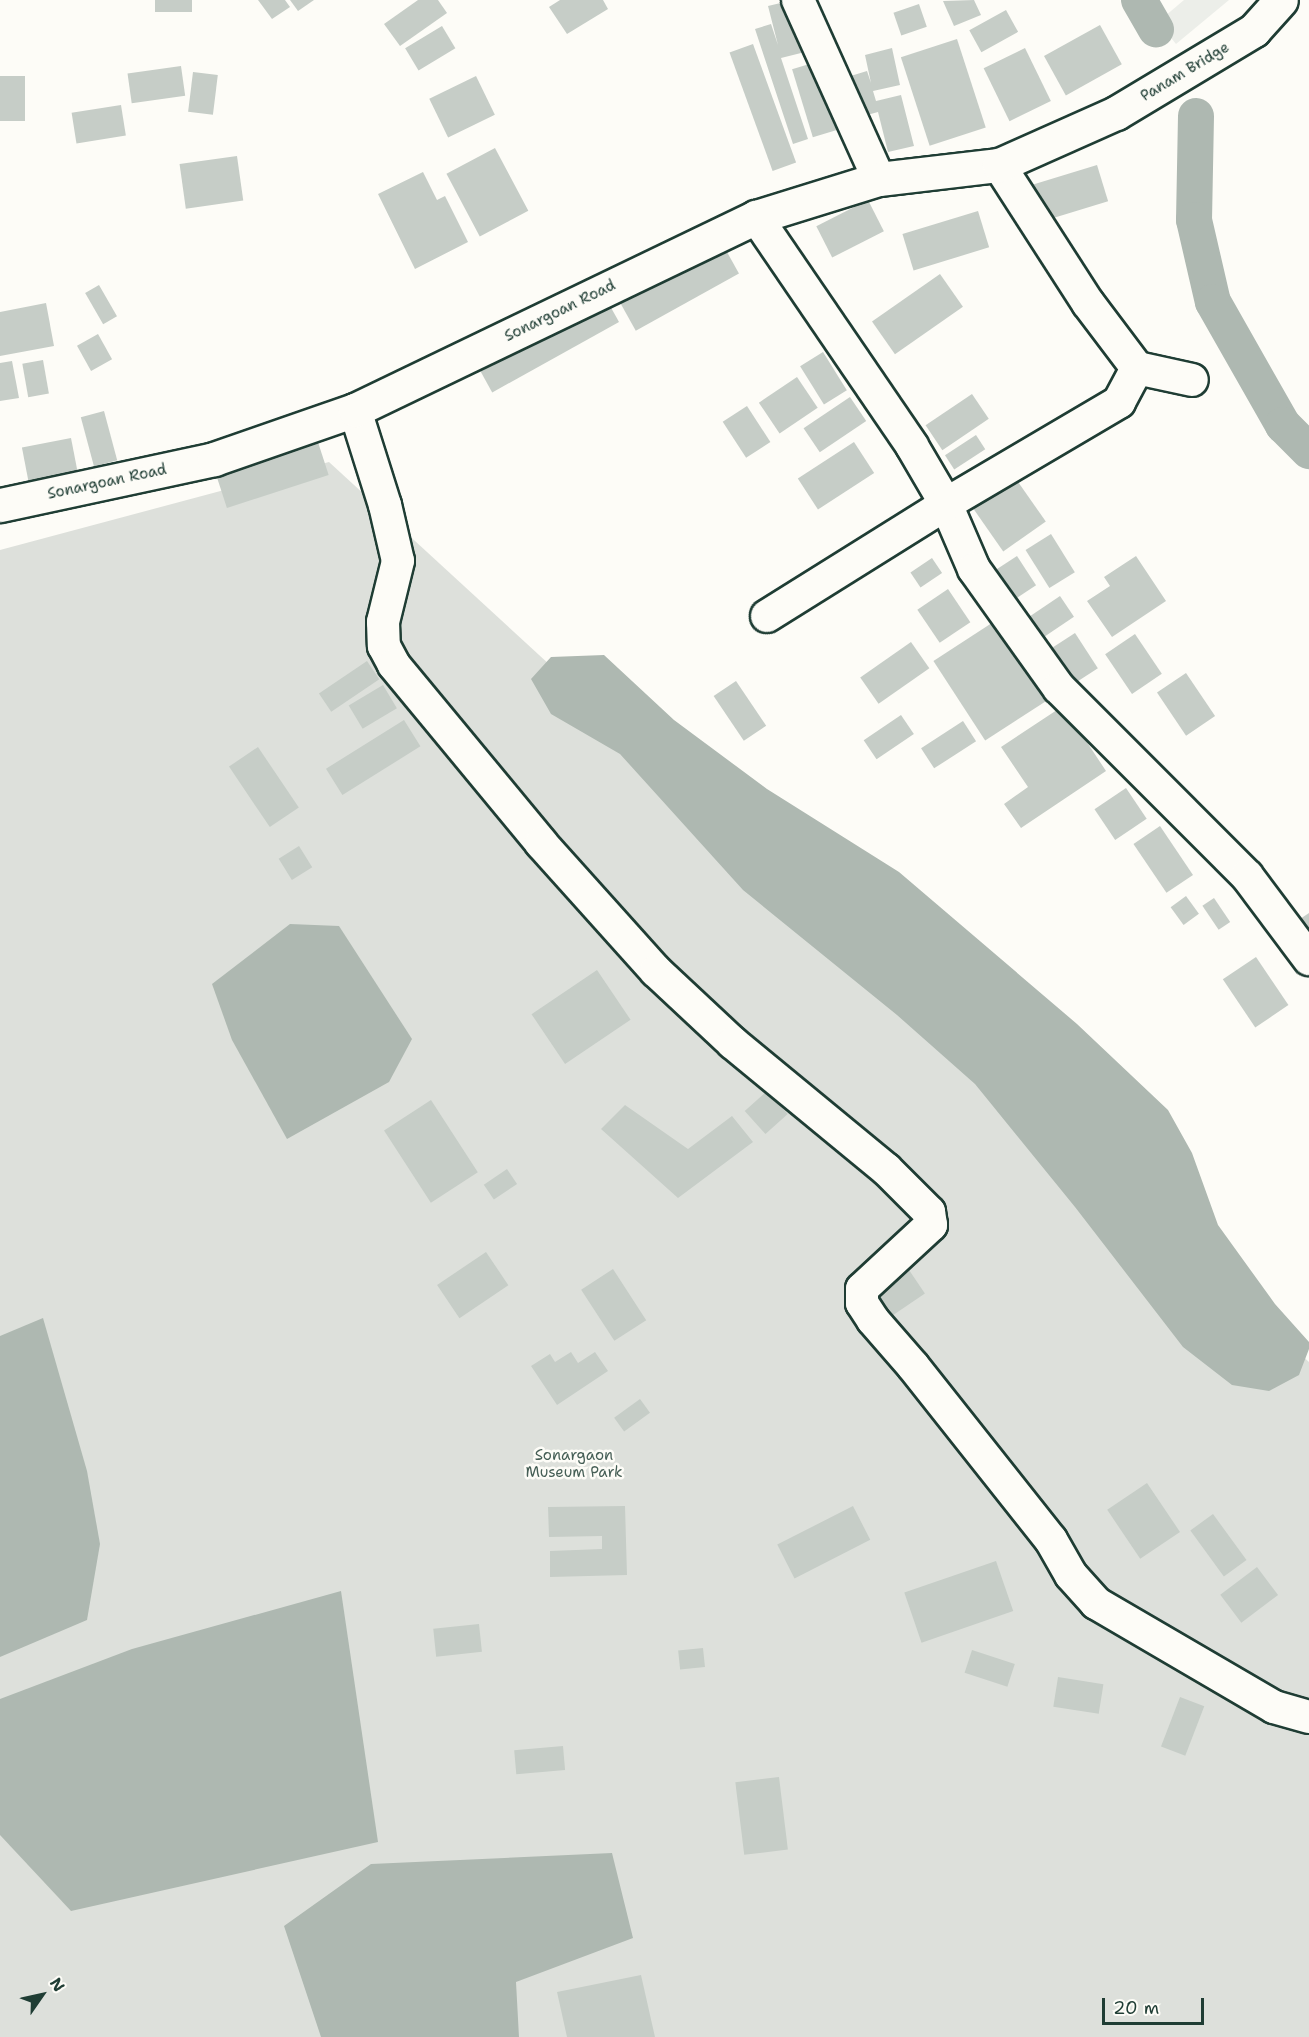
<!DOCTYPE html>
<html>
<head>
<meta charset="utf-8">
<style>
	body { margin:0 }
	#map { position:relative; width:1309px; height:2037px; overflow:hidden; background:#fdfcf7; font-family:"Shantell Sans",sans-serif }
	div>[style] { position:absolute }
	.built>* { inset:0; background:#eceee9 }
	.green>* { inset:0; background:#dde0db }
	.water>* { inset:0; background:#aeb8b1 }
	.canal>* { height:36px; margin:-18px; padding:0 18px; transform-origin:18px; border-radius:18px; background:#aeb8b1 }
	.building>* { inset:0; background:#c6cdc7; transform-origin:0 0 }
	.roads { filter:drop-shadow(2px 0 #1f3d34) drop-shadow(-2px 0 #1f3d34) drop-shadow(0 2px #1f3d34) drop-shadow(0 -2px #1f3d34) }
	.street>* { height:32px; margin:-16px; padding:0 16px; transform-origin:16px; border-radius:16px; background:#fdfcf7 }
	.secondary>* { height:33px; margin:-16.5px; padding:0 16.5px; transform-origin:16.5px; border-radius:16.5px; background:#fdfcf7 }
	span { translate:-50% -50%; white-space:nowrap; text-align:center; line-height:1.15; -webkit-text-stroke:5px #fdfcf7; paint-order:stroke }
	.street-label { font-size:15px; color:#1f3d34 }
	.park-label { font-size:15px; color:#455e55 }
	.north { position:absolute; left:12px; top:1965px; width:60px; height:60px; -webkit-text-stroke:4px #fdfcf7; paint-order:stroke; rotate:56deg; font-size:16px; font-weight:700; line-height:24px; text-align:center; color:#1f3d34 }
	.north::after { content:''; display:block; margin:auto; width:21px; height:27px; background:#1f3d34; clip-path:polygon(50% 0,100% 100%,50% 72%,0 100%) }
	.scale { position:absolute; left:1102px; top:1998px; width:102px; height:27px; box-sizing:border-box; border:3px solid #1f3d34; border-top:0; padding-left:8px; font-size:18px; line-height:21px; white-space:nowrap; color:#1f3d34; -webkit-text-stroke:4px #fdfcf7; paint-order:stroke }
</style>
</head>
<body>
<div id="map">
	<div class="built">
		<div style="clip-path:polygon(1184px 0,1229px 0,1176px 44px,1158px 22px)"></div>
	</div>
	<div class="green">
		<div style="clip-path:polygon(329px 462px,1309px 1362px,1309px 2037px,0 2037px,0 550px)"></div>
	</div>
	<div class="water">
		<div style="clip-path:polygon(604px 655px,674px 720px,767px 789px,899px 872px,1077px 1024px,1168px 1110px,1192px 1153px,1218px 1225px,1275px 1304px,1309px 1342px,1309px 1349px,1299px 1375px,1269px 1391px,1232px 1385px,1183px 1347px,1075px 1207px,975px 1084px,897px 1015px,743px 890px,620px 754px,551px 714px,531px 679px,551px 657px)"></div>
		<div style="clip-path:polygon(290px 924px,339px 926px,412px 1039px,389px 1082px,287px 1139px,232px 1040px,212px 984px)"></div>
		<div style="clip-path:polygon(43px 1318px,87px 1471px,100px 1544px,87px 1620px,0 1657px,0 1336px)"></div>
		<div style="clip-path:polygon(341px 1591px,378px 1842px,71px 1911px,0 1835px,0 1699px,132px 1649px)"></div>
		<div style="clip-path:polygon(612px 1853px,633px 1938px,516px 1982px,519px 2037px,321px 2037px,284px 1926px,371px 1864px)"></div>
	</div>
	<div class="canal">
		<div style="left:1139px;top:0;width:34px;rotate:60deg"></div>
		<div style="left:1196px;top:116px;width:104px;rotate:91.1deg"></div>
		<div style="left:1194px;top:220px;width:84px;rotate:77deg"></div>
		<div style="left:1213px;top:302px;width:142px;rotate:60.4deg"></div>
		<div style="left:1283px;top:425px;width:37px;rotate:45deg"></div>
	</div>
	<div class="building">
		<div style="left:155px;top:0;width:37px;height:12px"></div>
		<div style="clip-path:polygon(258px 0,285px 0,290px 7px,272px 19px)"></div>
		<div style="clip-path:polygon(290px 0,314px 0,298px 11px)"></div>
		<div style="clip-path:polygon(418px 0,438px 0,447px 13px,400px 46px,384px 24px)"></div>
		<div style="clip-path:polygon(560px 0,603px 0,608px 9px,567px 34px,549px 7px)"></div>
		<div style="clip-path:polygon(793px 0,805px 52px,781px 58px,808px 139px,793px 144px,755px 29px,771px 24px,778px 45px,768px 6px)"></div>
		<div style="clip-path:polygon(974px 0,981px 15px,954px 26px,943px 1px)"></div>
		<div style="left:919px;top:4px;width:24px;height:27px;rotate:71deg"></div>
		<div style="left:1006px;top:10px;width:25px;height:42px;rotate:61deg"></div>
		<div style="left:1100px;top:25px;width:45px;height:64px;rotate:61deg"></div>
		<div style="left:442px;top:26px;width:26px;height:43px;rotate:59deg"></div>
		<div style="left:957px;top:39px;width:93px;height:59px;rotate:72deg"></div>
		<div style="left:753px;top:44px;width:126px;height:25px;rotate:70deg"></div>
		<div style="clip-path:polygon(892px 48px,900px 85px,873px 91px,876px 101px,901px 95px,914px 146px,888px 152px,878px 112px,856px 118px,844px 78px,867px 71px,871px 83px,865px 55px)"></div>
		<div style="left:1025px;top:48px;width:59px;height:46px;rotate:64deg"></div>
		<div style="left:816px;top:62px;width:71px;height:25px;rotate:73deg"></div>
		<div style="left:181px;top:66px;width:30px;height:54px;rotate:82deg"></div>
		<div style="left:193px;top:72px;width:25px;height:40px;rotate:7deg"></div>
		<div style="left:0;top:76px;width:25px;height:45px"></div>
		<div style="left:476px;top:76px;width:43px;height:52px;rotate:64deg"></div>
		<div style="left:121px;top:105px;width:31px;height:50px;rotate:81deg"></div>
		<div style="left:495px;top:148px;width:71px;height:55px;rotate:62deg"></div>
		<div style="left:237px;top:156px;width:45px;height:58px;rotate:82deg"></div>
		<div style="left:1097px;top:165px;width:38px;height:71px;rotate:73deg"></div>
		<div style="clip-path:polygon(423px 172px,437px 200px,445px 196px,468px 242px,415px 269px,378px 194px)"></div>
		<div style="left:868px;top:200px;width:35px;height:58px;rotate:63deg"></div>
		<div style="left:978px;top:211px;width:38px;height:79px;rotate:73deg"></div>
		<div style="left:722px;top:243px;width:35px;height:118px;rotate:61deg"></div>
		<div style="left:940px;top:274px;width:40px;height:83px;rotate:55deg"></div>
		<div style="left:99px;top:285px;width:36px;height:16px;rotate:60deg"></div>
		<div style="left:604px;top:295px;width:31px;height:145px;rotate:61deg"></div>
		<div style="clip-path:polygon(46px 303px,54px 346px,0 356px,0 312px)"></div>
		<div style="left:98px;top:334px;width:29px;height:24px;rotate:61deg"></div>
		<div style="left:823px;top:352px;width:45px;height:27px;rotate:58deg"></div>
		<div style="left:43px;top:360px;width:34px;height:21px;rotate:80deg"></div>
		<div style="clip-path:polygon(12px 361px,19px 398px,0 401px,0 363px)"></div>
		<div style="left:797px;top:377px;width:37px;height:46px;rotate:56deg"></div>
		<div style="left:972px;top:394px;width:30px;height:56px;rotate:56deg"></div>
		<div style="left:850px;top:397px;width:29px;height:56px;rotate:56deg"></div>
		<div style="left:747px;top:406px;width:43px;height:29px;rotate:57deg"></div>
		<div style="left:104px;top:411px;width:51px;height:24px;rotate:75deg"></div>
		<div style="left:976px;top:435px;width:17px;height:37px;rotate:57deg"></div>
		<div style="left:316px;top:436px;width:41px;height:107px;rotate:72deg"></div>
		<div style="left:71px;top:438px;width:36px;height:50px;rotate:79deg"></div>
		<div style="left:854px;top:442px;width:37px;height:67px;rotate:57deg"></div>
		<div style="left:1016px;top:479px;width:52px;height:52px;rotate:55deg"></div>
		<div style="left:1051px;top:534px;width:45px;height:30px;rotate:58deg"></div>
		<div style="left:1017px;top:556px;width:35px;height:32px;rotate:57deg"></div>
		<div style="clip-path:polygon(1136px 556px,1166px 601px,1112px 637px,1087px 601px,1110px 586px,1104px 577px)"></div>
		<div style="left:932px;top:558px;width:18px;height:26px;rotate:56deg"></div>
		<div style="left:948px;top:589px;width:40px;height:37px;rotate:56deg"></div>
		<div style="left:1060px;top:596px;width:25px;height:38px;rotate:56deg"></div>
		<div style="left:998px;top:619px;width:95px;height:77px;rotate:57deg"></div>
		<div style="left:1075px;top:633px;width:42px;height:29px;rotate:57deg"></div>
		<div style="left:1135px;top:634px;width:48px;height:36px;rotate:56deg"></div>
		<div style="left:911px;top:642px;width:32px;height:62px;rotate:55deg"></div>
		<div style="left:367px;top:661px;width:22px;height:58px;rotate:56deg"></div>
		<div style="left:1186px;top:673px;width:52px;height:35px;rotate:56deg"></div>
		<div style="left:736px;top:681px;width:54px;height:27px;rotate:56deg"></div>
		<div style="left:383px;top:685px;width:27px;height:40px;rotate:59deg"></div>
		<div style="clip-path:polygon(1063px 706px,1106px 771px,1021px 828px,1004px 804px,1028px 787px,1001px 747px)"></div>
		<div style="left:901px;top:715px;width:23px;height:45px;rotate:56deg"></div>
		<div style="left:404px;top:720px;width:31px;height:92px;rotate:58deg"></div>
		<div style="left:963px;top:721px;width:24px;height:50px;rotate:57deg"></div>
		<div style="left:258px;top:747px;width:73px;height:35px;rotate:56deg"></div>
		<div style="left:1126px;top:788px;width:37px;height:38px;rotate:56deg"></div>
		<div style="left:1160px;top:826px;width:59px;height:32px;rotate:56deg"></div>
		<div style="left:299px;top:846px;width:25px;height:24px;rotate:58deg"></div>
		<div style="left:1186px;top:896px;width:22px;height:19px;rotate:54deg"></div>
		<div style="left:1214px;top:898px;width:29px;height:14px;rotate:56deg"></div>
		<div style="clip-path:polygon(1309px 913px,1309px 932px,1300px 919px)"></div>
		<div style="left:1256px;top:957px;width:58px;height:40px;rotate:56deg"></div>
		<div style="left:597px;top:970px;width:60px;height:79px;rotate:56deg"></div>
		<div style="left:767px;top:1091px;width:31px;height:30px;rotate:48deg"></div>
		<div style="left:431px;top:1100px;width:86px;height:56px;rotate:57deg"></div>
		<div style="clip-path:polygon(625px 1105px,688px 1149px,732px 1116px,753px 1142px,678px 1198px,601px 1129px)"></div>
		<div style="left:507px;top:1169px;width:18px;height:28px;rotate:56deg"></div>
		<div style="left:486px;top:1252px;width:40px;height:59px;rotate:56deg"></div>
		<div style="left:907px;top:1267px;width:32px;height:40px;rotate:56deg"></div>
		<div style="left:613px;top:1269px;width:61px;height:38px;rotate:57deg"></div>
		<div style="clip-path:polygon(571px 1352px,578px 1363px,595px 1352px,608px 1371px,557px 1405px,531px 1366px,550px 1354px,555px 1362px)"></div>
		<div style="left:640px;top:1399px;width:17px;height:32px;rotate:54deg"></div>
		<div style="left:1147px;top:1483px;width:59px;height:48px;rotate:56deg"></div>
		<div style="clip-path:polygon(625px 1506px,627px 1575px,550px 1577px,550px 1551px,602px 1549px,602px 1536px,549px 1537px,548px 1507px)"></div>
		<div style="left:853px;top:1506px;width:38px;height:85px;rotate:63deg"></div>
		<div style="left:1213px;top:1514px;width:57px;height:28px;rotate:54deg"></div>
		<div style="left:996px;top:1561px;width:53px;height:97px;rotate:71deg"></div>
		<div style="left:1257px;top:1567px;width:35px;height:46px;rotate:53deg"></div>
		<div style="left:479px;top:1624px;width:28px;height:46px;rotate:84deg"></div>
		<div style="left:703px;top:1648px;width:19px;height:25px;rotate:84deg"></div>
		<div style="left:972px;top:1650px;width:45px;height:24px;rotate:18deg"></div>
		<div style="left:1058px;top:1677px;width:46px;height:30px;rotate:9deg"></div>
		<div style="left:1180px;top:1697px;width:26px;height:53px;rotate:21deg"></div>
		<div style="left:563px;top:1746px;width:24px;height:49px;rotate:85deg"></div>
		<div style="left:779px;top:1777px;width:73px;height:44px;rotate:83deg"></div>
		<div style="clip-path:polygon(641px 1975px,655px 2037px,567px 2037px,557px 1992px)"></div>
	</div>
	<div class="roads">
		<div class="street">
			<div style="left:798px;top:0;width:196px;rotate:65.7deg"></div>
			<div style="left:999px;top:165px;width:164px;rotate:57.2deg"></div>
			<div style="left:1088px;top:303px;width:81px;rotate:53deg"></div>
			<div style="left:1137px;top:368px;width:56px;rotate:12.3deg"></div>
			<div style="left:756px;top:217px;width:277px;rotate:55.7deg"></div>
			<div style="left:912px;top:446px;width:67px;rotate:59.6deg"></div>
			<div style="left:946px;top:504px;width:71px;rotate:66.7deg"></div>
			<div style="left:974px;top:569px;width:146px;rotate:54.5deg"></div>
			<div style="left:1059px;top:688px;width:266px;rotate:45deg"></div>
			<div style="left:1247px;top:876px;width:104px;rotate:53.2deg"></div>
			<div style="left:355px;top:410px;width:100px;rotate:72.5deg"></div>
			<div style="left:385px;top:505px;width:57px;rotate:76.9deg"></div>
			<div style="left:398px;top:561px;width:63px;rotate:103.8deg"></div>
			<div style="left:383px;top:622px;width:24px;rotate:88deg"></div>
			<div style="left:384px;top:646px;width:21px;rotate:62deg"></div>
			<div style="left:394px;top:665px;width:231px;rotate:50.4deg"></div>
			<div style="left:541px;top:843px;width:172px;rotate:48.1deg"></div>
			<div style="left:656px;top:971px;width:105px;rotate:43.1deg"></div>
			<div style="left:733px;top:1043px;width:198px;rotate:39.5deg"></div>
			<div style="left:886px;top:1169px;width:61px;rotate:45deg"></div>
			<div style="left:929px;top:1212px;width:13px;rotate:81deg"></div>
			<div style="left:931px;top:1225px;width:94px;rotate:137.2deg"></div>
			<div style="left:862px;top:1289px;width:14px;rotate:90deg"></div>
			<div style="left:862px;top:1303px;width:20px;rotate:57deg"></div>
			<div style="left:873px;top:1320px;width:61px;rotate:49deg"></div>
			<div style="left:913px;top:1366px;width:222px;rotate:51.6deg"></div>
			<div style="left:1051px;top:1540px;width:40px;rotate:60.3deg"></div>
			<div style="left:1071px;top:1575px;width:38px;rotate:48deg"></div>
			<div style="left:1096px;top:1603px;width:206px;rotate:30.3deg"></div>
			<div style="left:1274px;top:1707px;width:36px;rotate:16deg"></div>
			<div style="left:767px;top:616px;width:211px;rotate:-32deg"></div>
			<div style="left:946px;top:504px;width:201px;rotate:-30.5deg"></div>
			<div style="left:1119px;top:402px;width:38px;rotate:-62deg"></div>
		</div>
		<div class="secondary">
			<div style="left:0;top:505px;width:219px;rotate:-12.1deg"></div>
			<div style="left:214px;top:459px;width:149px;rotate:-19.2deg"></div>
			<div style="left:355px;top:410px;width:445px;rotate:-25.7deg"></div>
			<div style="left:756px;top:217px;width:129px;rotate:-17.2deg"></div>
			<div style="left:879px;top:179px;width:121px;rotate:-6.7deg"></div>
			<div style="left:999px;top:165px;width:128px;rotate:-24deg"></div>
			<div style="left:1116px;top:113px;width:161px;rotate:-31deg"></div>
			<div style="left:1254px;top:30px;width:40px;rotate:-48deg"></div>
		</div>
	</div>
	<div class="street-label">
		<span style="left:1185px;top:72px;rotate:-31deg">Panam Bridge</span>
		<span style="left:560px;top:311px;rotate:-26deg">Sonargoan Road</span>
		<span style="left:107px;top:482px;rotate:-12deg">Sonargoan Road</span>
	</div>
	<div class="park-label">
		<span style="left:574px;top:1464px">Sonargaon<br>Museum Park</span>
	</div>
	<div class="north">N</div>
	<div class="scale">20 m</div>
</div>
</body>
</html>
